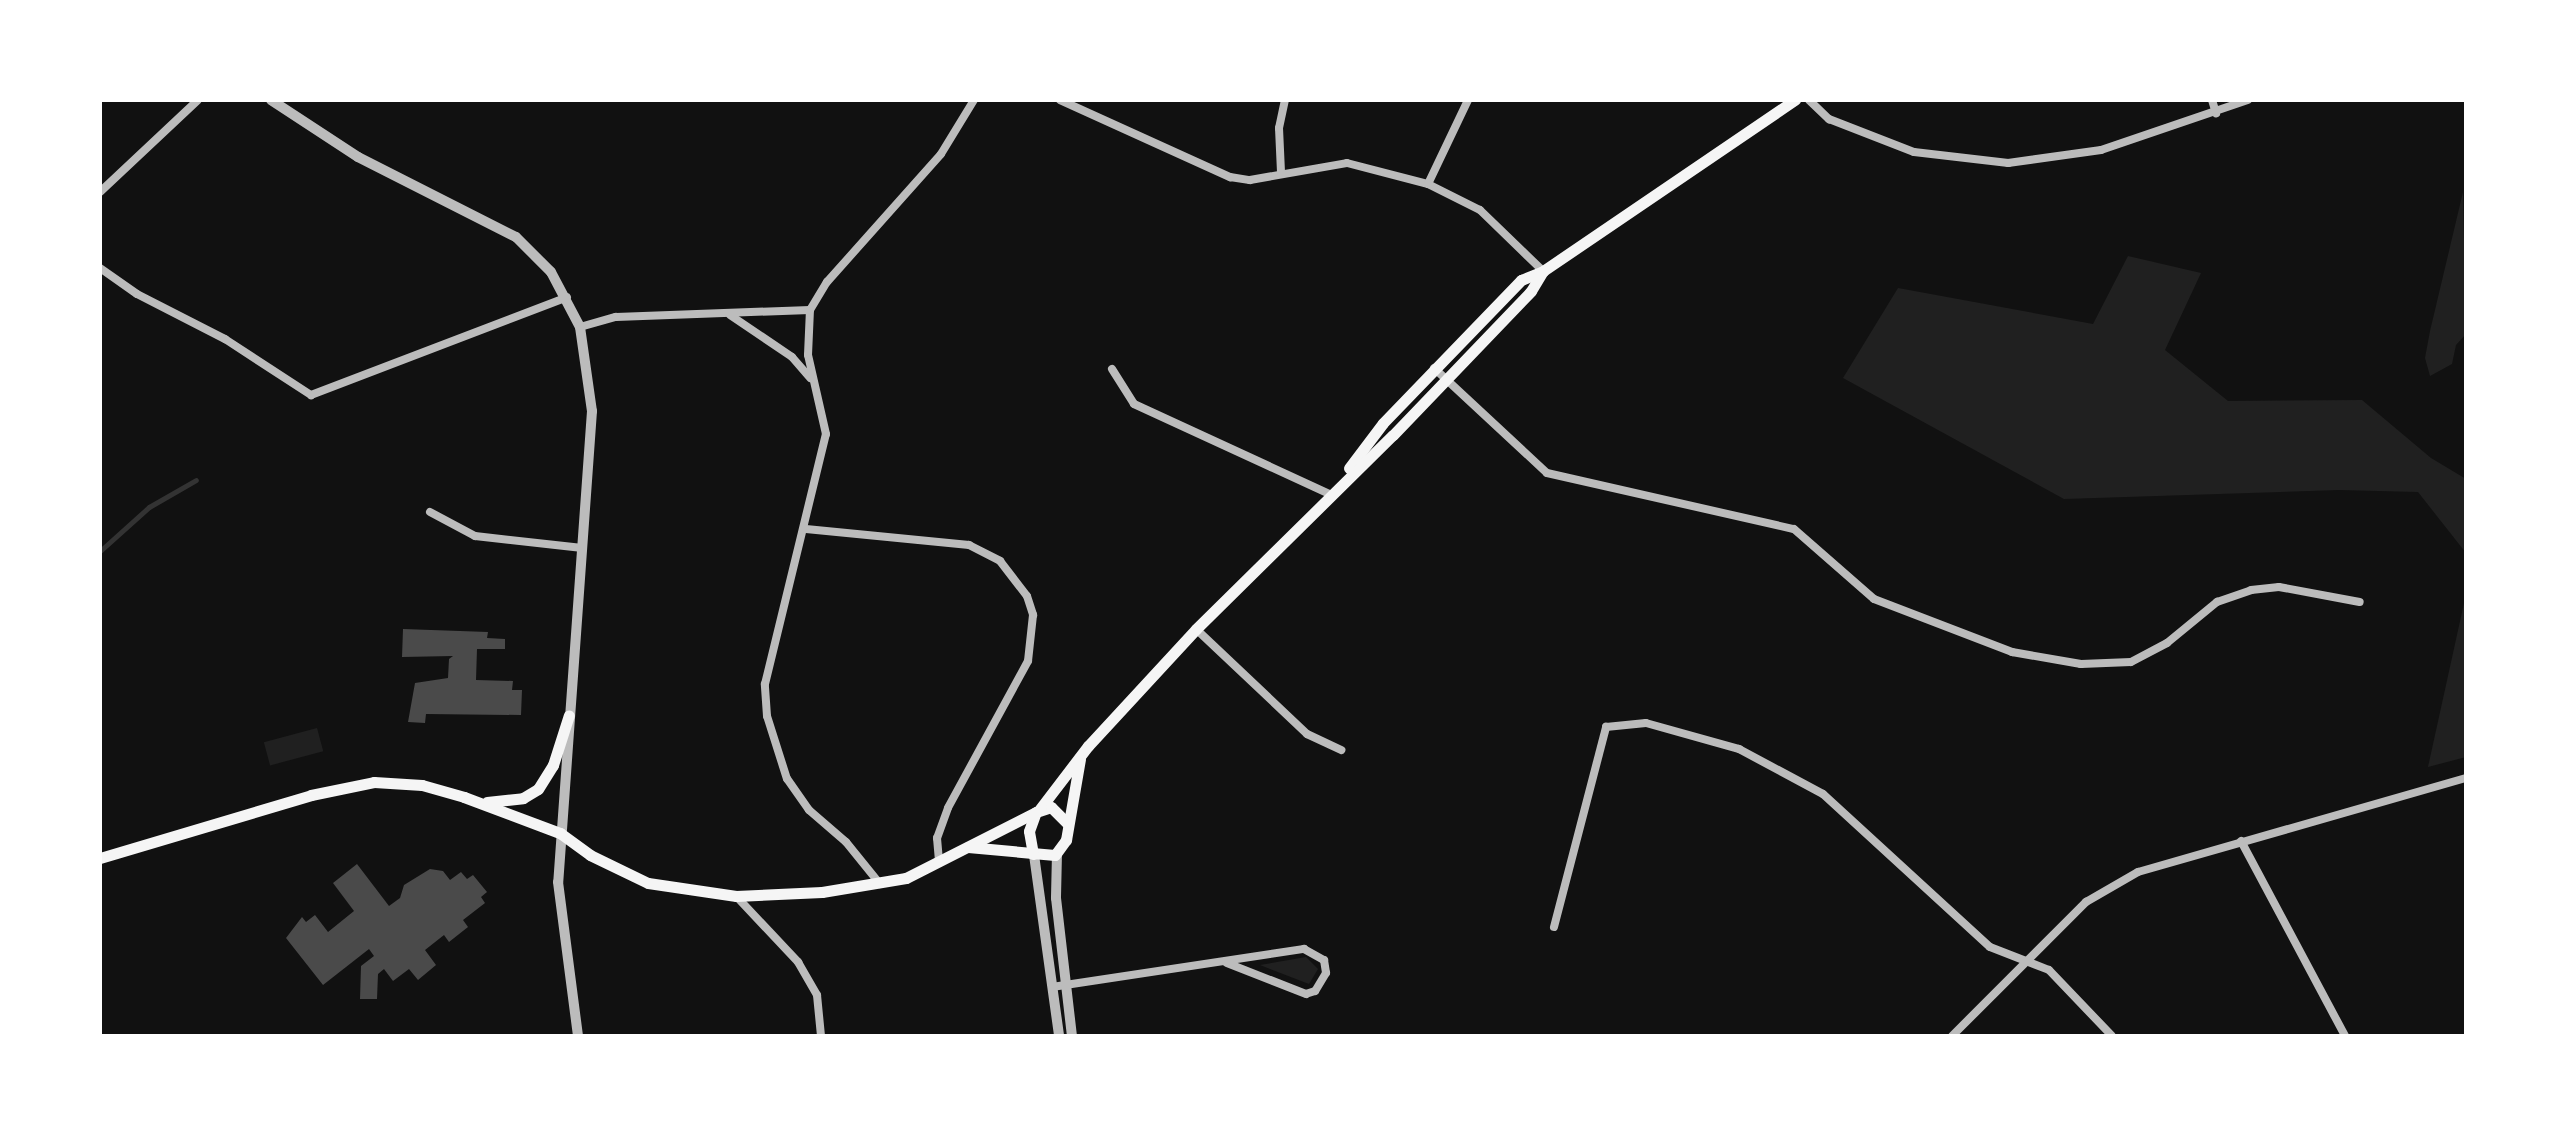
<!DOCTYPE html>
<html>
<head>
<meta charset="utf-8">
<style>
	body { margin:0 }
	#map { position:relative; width:2566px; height:1136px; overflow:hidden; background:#111; font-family:"Asap Condensed",sans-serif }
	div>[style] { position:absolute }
	.green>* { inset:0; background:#202020; transform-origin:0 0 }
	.stream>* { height:5px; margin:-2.5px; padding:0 2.5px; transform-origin:2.5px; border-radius:2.5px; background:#333 }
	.building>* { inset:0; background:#4a4a4a }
	.minor>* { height:8px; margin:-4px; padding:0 4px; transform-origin:4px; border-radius:4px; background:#bcbcbc }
	.tertiary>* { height:10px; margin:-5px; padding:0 5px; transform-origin:5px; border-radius:5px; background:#bcbcbc }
	.secondary>* { height:11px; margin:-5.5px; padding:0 5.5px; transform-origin:5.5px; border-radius:5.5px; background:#f5f5f5 }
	span { translate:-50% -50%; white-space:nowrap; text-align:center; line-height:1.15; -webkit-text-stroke:7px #fff; paint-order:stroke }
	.frame { position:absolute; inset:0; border:102px solid #fff; pointer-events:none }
</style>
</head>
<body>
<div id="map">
	<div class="green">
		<div style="clip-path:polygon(2463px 192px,2466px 334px,2456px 345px,2452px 364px,2430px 376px,2425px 358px,2430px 331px)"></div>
		<div style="clip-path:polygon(2128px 256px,2201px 273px,2165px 350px,2228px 401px,2362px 400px,2431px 458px,2466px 479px,2466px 553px,2418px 492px,2339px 490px,2064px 499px,1843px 378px,1898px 288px,2093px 324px)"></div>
		<div style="clip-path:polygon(2466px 594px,2466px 757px,2428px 767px)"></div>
		<div style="left:317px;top:728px;width:24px;height:55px;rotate:75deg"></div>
		<div style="clip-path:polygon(1306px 957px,1318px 969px,1309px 984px,1260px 965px)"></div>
	</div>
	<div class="stream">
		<div style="left:100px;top:551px;width:66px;rotate:-41.9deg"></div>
		<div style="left:149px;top:507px;width:54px;rotate:-29.9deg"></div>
	</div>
	<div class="building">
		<div style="clip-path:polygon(403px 629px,488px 632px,487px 638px,505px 639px,505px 649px,477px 649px,476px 680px,513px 681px,512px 690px,522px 690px,521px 715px,426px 714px,425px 723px,408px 722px,415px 683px,448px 678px,449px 659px,453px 656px,402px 657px)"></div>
		<div style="clip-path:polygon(357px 864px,389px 906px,400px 898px,404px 885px,430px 869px,443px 871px,450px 880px,461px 872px,467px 879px,473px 875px,487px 892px,481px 897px,485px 903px,463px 920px,468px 927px,449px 942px,444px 935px,425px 950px,436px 965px,418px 980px,409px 969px,393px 981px,384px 969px,378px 974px,377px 999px,360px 999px,361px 966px,374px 956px,369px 949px,323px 985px,286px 938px,302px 917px,306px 922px,315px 915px,328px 932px,354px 911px,333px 883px)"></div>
	</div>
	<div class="minor">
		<div style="left:1060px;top:100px;width:187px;rotate:24.4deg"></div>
		<div style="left:1230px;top:177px;width:20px;rotate:9deg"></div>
		<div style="left:1250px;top:180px;width:98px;rotate:-9.9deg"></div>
		<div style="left:1347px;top:163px;width:84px;rotate:14.5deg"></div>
		<div style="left:1428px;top:184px;width:58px;rotate:26.6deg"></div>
		<div style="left:1480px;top:210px;width:88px;rotate:44.1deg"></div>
		<div style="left:1809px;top:100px;width:28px;rotate:44deg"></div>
		<div style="left:1829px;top:119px;width:91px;rotate:21.2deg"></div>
		<div style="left:1914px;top:152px;width:95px;rotate:6.7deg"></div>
		<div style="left:2008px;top:163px;width:94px;rotate:-8deg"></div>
		<div style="left:2101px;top:150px;width:155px;rotate:-18.8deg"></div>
		<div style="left:2212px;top:100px;width:14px;rotate:73deg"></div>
		<div style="left:1281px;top:172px;width:44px;rotate:-92.6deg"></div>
		<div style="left:1279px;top:128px;width:29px;rotate:-78deg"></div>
		<div style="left:1428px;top:184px;width:93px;rotate:-64.5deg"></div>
		<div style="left:100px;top:192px;width:134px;rotate:-43.2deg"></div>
		<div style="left:100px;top:268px;width:45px;rotate:35.1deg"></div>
		<div style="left:137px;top:294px;width:99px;rotate:27.1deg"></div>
		<div style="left:225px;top:339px;width:103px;rotate:33.1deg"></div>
		<div style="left:311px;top:395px;width:274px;rotate:-20.9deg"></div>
		<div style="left:730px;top:315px;width:75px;rotate:34.1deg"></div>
		<div style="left:792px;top:357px;width:28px;rotate:49deg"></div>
		<div style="left:580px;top:327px;width:37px;rotate:-16deg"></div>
		<div style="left:616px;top:317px;width:194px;rotate:-2.1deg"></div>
		<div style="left:1434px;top:368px;width:154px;rotate:42.9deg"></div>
		<div style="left:1547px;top:473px;width:253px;rotate:12.8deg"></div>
		<div style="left:1794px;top:529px;width:106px;rotate:41.2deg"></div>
		<div style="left:1874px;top:599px;width:148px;rotate:21deg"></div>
		<div style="left:2012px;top:652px;width:70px;rotate:9.9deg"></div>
		<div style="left:2081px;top:664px;width:50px;rotate:-2.3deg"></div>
		<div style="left:2131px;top:662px;width:41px;rotate:-27.8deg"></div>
		<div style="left:2167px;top:643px;width:65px;rotate:-39.4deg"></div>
		<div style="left:2217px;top:602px;width:36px;rotate:-19deg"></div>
		<div style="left:2251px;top:590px;width:28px;rotate:-6deg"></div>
		<div style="left:2279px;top:587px;width:82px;rotate:10.5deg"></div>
		<div style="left:1112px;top:369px;width:41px;rotate:57.8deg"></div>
		<div style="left:1134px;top:404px;width:216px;rotate:24.7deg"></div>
		<div style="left:430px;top:512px;width:51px;rotate:28.1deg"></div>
		<div style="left:475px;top:536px;width:108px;rotate:6.4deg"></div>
		<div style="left:806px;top:529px;width:164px;rotate:5.6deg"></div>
		<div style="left:969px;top:545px;width:35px;rotate:27deg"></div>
		<div style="left:1000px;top:561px;width:44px;rotate:52.4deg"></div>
		<div style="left:1027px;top:596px;width:20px;rotate:72deg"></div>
		<div style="left:1033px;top:615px;width:46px;rotate:96.2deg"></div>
		<div style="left:1028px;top:661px;width:167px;rotate:118.6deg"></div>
		<div style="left:948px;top:808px;width:32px;rotate:110deg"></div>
		<div style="left:937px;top:838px;width:25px;rotate:85deg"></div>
		<div style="left:1196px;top:629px;width:153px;rotate:43.4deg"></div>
		<div style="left:1307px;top:734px;width:38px;rotate:25deg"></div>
		<div style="left:2241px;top:841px;width:221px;rotate:61.9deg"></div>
		<div style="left:880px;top:884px;width:54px;rotate:-129deg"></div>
		<div style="left:846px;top:842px;width:49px;rotate:-139.1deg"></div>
		<div style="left:809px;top:810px;width:38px;rotate:-125deg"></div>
		<div style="left:787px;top:779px;width:66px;rotate:-107.6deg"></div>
		<div style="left:767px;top:716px;width:32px;rotate:-94deg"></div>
		<div style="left:765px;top:684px;width:257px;rotate:-76.3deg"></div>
		<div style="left:826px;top:434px;width:81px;rotate:-102.8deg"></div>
		<div style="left:808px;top:355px;width:45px;rotate:-87.5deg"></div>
		<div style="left:810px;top:310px;width:33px;rotate:-59deg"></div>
		<div style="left:827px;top:282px;width:171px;rotate:-48.3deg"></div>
		<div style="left:941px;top:154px;width:63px;rotate:-58.6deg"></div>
		<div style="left:736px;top:896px;width:91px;rotate:46.8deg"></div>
		<div style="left:798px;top:962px;width:38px;rotate:60deg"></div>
		<div style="left:817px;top:995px;width:41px;rotate:84.4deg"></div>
		<div style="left:1554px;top:927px;width:207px;rotate:-75.4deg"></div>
		<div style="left:1606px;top:727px;width:40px;rotate:-5.7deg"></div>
		<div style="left:1646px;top:723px;width:97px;rotate:15.6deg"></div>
		<div style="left:1739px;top:749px;width:95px;rotate:28.2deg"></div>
		<div style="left:1823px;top:794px;width:226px;rotate:42.5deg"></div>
		<div style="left:1990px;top:947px;width:63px;rotate:21.3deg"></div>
		<div style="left:2049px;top:970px;width:91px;rotate:46.3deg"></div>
		<div style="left:1052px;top:987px;width:255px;rotate:-8.6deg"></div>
		<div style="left:1304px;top:949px;width:23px;rotate:29deg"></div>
		<div style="left:1324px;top:960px;width:13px;rotate:81deg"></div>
		<div style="left:1326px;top:973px;width:21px;rotate:121deg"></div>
		<div style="left:1315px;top:991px;width:9px;rotate:162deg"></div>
		<div style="left:1306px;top:994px;width:85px;rotate:-158.6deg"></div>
		<div style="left:1952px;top:1036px;width:190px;rotate:-45deg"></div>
		<div style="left:2086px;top:902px;width:60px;rotate:-30deg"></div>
		<div style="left:2138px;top:872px;width:341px;rotate:-16deg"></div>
	</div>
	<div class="tertiary">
		<div style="left:271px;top:100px;width:104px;rotate:33.2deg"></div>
		<div style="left:358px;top:157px;width:177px;rotate:26.9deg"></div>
		<div style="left:516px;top:237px;width:49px;rotate:45deg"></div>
		<div style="left:551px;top:272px;width:62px;rotate:62.2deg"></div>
		<div style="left:580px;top:327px;width:85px;rotate:81.9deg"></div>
		<div style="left:592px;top:411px;width:472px;rotate:94.1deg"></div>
		<div style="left:558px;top:882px;width:155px;rotate:82.6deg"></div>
		<div style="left:1057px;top:853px;width:45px;rotate:91.3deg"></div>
		<div style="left:1056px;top:898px;width:139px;rotate:83.4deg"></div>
		<div style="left:1034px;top:855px;width:183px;rotate:82.1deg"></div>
	</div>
	<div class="secondary">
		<div style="left:1349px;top:468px;width:56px;rotate:-52.9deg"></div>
		<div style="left:1383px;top:423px;width:199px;rotate:-46deg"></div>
		<div style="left:1521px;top:280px;width:24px;rotate:-22deg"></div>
		<div style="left:1543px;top:271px;width:305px;rotate:-34.2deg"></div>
		<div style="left:487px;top:802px;width:36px;rotate:-6deg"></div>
		<div style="left:523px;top:798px;width:17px;rotate:-31deg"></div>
		<div style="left:538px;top:789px;width:28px;rotate:-58deg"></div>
		<div style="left:553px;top:765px;width:52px;rotate:-72.3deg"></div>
		<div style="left:1039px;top:810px;width:81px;rotate:-52.6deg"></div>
		<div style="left:1088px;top:746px;width:159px;rotate:-47.3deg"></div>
		<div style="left:1196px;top:629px;width:276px;rotate:-44.6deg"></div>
		<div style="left:1393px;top:435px;width:199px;rotate:-46.2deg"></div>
		<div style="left:1531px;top:291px;width:23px;rotate:-59deg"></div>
		<div style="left:968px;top:847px;width:87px;rotate:5.3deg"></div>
		<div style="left:1055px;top:855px;width:19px;rotate:-54deg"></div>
		<div style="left:1066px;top:840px;width:82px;rotate:-80.2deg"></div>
		<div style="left:1033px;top:854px;width:23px;rotate:-100deg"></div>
		<div style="left:1029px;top:831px;width:20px;rotate:-70deg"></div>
		<div style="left:1036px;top:812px;width:16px;rotate:-18deg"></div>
		<div style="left:1051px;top:807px;width:23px;rotate:45deg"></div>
		<div style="left:100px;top:858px;width:220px;rotate:-16.6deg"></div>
		<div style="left:311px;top:795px;width:64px;rotate:-11.7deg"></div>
		<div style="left:374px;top:782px;width:48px;rotate:3.6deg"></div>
		<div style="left:422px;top:785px;width:44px;rotate:15.9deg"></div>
		<div style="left:464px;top:797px;width:103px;rotate:20.6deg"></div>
		<div style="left:560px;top:833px;width:37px;rotate:36deg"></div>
		<div style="left:590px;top:855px;width:64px;rotate:25.8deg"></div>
		<div style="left:648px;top:883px;width:89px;rotate:8.4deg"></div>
		<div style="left:736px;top:896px;width:86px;rotate:-2.7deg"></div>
		<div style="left:822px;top:892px;width:85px;rotate:-9.5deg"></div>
		<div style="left:906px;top:878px;width:146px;rotate:-26.9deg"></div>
	</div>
	<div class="frame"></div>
</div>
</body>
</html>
